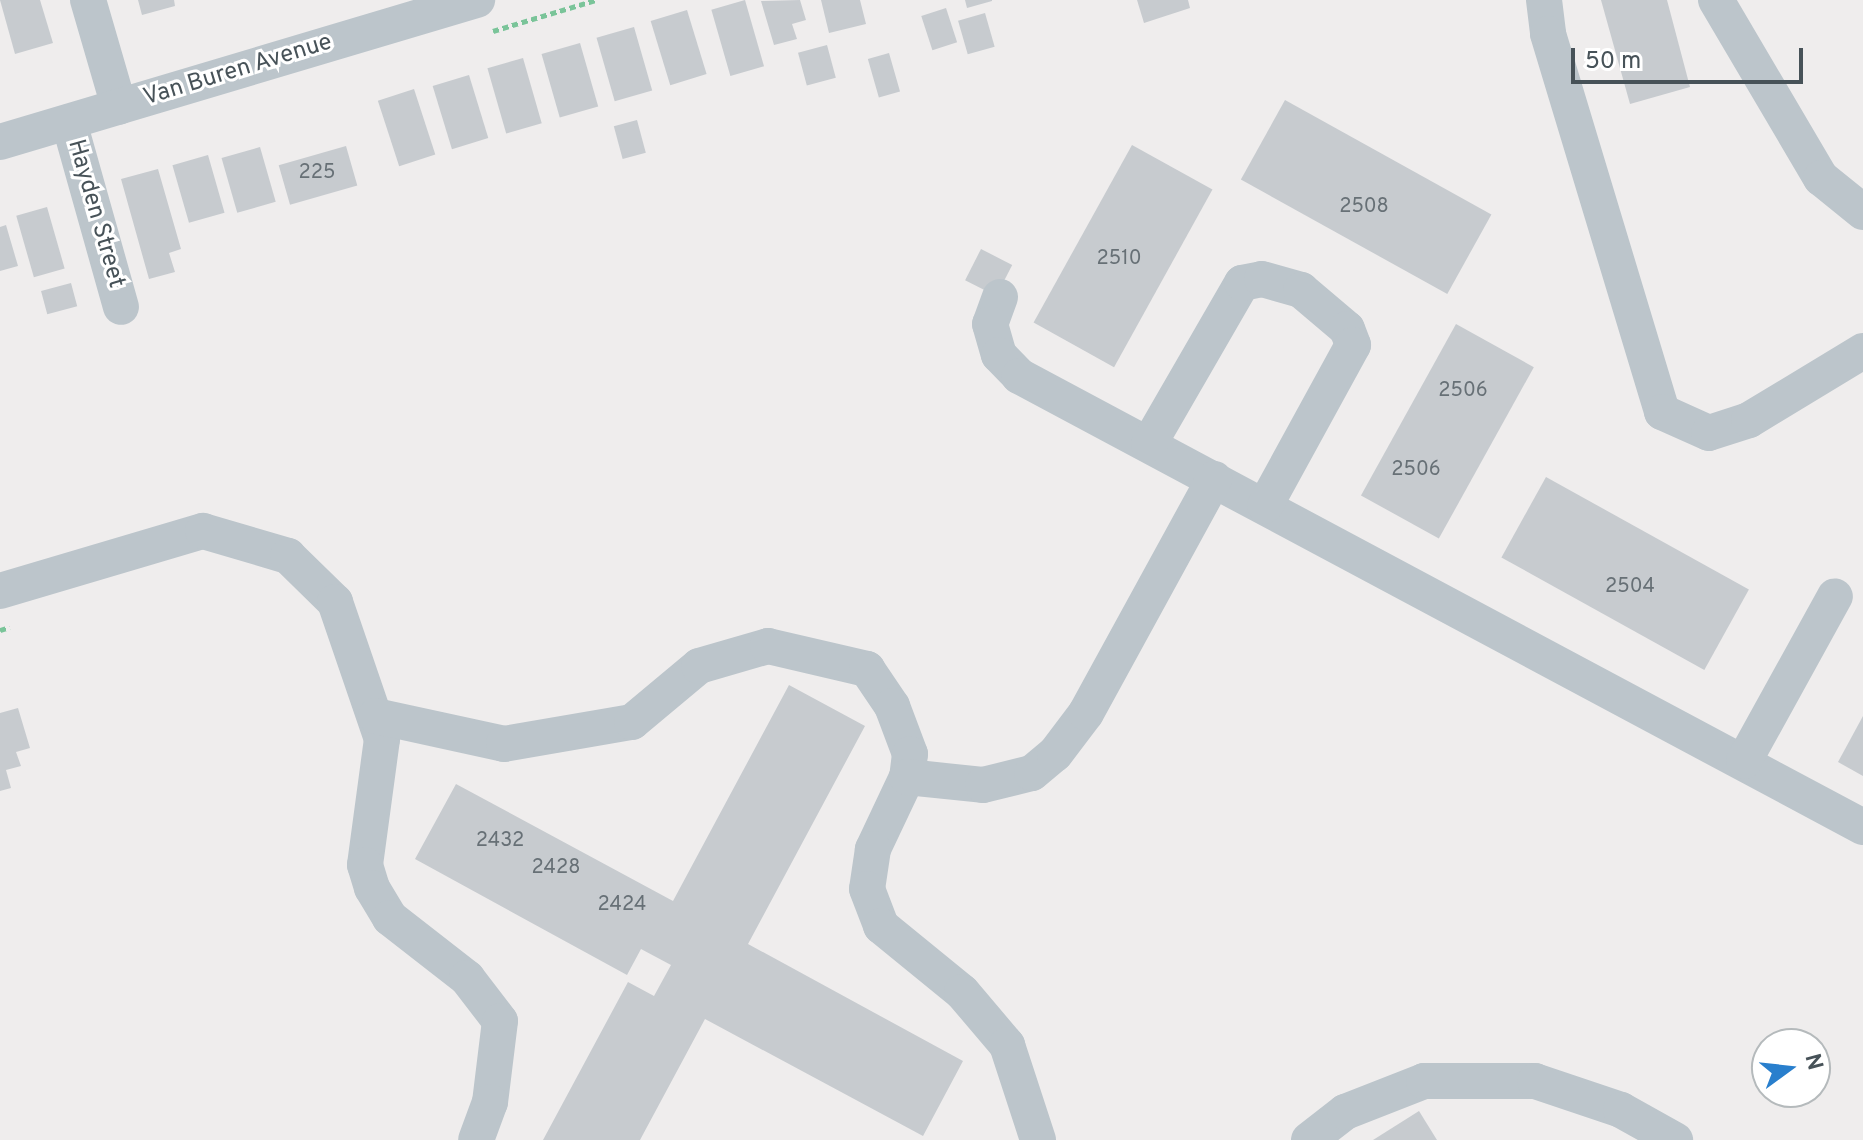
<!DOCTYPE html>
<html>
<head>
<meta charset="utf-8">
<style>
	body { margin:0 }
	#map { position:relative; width:1863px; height:1140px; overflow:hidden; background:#efeded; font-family:Overpass,sans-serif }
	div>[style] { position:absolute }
	.building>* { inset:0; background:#c7cbcf; transform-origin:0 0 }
	.path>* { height:5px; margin-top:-2.5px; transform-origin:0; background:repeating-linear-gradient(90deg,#7ac499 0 6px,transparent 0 10px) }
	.minor>* { height:36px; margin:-18px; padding:0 18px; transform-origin:18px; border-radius:18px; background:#bcc5cb }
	span { translate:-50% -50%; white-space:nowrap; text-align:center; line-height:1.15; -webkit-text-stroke:6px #fff; paint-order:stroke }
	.number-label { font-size:20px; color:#677076 }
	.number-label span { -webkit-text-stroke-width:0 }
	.street-label { font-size:24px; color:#475258 }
	.north { position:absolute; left:1751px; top:1028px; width:80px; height:80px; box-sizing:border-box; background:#fff; border:2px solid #b5babc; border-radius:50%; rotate:75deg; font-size:22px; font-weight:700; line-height:32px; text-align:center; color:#475258 }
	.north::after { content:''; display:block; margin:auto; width:28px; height:36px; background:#297fcd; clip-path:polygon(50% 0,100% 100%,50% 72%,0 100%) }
	.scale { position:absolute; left:1571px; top:48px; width:232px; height:36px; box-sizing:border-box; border:4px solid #475258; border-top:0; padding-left:10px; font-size:24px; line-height:28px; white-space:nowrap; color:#475258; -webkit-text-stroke:6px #fff; paint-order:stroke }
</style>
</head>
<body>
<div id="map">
	<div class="building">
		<div style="clip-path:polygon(0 0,40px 0,53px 43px,15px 54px)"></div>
		<div style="clip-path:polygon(138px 0,174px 0,175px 6px,142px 15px)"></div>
		<div style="left:745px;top:0;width:69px;height:35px;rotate:74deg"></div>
		<div style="clip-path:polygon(800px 0,806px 20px,792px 24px,797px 39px,774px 45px,761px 1px)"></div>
		<div style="clip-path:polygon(821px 0,860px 0,866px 24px,829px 33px)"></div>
		<div style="clip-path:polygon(965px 0,992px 0,992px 1px,967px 8px)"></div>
		<div style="clip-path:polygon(1137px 0,1188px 0,1190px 8px,1144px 23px)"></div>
		<div style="clip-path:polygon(1601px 0,1667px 0,1690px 87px,1630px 104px)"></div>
		<div style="left:946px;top:8px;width:36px;height:26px;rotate:72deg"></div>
		<div style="left:687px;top:10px;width:67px;height:38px;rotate:73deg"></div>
		<div style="left:985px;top:13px;width:35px;height:28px;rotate:74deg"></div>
		<div style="left:634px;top:27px;width:66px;height:39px;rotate:74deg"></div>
		<div style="left:580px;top:43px;width:66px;height:40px;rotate:74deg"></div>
		<div style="left:827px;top:45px;width:34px;height:30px;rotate:75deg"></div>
		<div style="left:889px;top:53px;width:40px;height:22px;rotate:74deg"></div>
		<div style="left:523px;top:58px;width:68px;height:37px;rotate:74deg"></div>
		<div style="left:469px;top:75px;width:66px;height:38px;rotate:73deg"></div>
		<div style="left:414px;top:89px;width:69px;height:38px;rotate:72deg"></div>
		<div style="left:1285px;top:100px;width:236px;height:91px;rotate:29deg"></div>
		<div style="left:637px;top:120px;width:34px;height:24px;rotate:75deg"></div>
		<div style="left:1132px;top:145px;width:92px;height:203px;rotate:29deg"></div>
		<div style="left:346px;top:146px;width:41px;height:70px;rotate:74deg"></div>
		<div style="left:260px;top:147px;width:57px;height:40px;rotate:74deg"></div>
		<div style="left:208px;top:155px;width:60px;height:37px;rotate:74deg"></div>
		<div style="clip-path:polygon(158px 169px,181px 249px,169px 253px,175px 272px,149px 279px,121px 179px)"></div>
		<div style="left:47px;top:207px;width:64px;height:32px;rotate:74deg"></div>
		<div style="clip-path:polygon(6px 225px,18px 266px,0 271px,0 227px)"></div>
		<div style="left:981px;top:249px;width:35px;height:35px;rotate:27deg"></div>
		<div style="left:71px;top:283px;width:24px;height:31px;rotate:75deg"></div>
		<div style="left:1456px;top:324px;width:89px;height:196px;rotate:29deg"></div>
		<div style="left:1546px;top:477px;width:232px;height:92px;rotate:29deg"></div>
		<div style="clip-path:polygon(789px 685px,865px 726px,748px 944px,963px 1061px,923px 1136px,705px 1019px,640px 1140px,543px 1140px,628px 982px,654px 996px,671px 965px,641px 949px,627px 975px,415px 859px,456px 784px,673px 901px)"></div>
		<div style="clip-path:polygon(18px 708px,30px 748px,16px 752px,21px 766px,6px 770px,11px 788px,0 791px,0 713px)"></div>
		<div style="clip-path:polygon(1863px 716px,1863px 776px,1838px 762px)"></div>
		<div style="clip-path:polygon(1419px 1111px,1437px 1140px,1373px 1140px)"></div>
	</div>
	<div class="path">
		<div style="left:493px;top:31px;width:108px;rotate:-16.8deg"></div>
		<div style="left:0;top:630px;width:10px;rotate:-17deg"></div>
	</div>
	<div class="minor">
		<div style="left:88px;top:0;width:111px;rotate:73.8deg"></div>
		<div style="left:1544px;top:0;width:34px;rotate:83deg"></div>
		<div style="left:1548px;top:34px;width:395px;rotate:73.2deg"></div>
		<div style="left:1662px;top:412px;width:51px;rotate:24.1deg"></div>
		<div style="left:1709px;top:433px;width:42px;rotate:-18deg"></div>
		<div style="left:1749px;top:420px;width:133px;rotate:-31.2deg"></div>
		<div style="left:1716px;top:0;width:207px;rotate:59.5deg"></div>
		<div style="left:1821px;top:178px;width:54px;rotate:39deg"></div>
		<div style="left:69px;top:122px;width:192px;rotate:74.3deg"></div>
		<div style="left:0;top:142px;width:498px;rotate:-16.6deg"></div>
		<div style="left:1000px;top:297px;width:29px;rotate:110deg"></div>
		<div style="left:990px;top:324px;width:32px;rotate:74deg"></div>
		<div style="left:999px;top:355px;width:29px;rotate:46deg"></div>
		<div style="left:1019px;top:376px;width:957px;rotate:28.12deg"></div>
		<div style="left:1149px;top:444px;width:186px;rotate:-60deg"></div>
		<div style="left:1242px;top:283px;width:20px;rotate:-11deg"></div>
		<div style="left:1262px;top:279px;width:41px;rotate:15.8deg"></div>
		<div style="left:1301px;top:290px;width:60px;rotate:40.3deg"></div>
		<div style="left:1347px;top:329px;width:17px;rotate:69deg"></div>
		<div style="left:1353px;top:345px;width:183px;rotate:118.7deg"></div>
		<div style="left:0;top:591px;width:212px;rotate:-16.5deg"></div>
		<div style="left:203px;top:531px;width:89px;rotate:16.4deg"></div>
		<div style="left:288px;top:556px;width:66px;rotate:44.4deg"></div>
		<div style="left:335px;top:602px;width:145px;rotate:71.1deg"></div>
		<div style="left:382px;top:739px;width:127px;rotate:97.7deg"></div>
		<div style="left:365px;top:865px;width:24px;rotate:73deg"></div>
		<div style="left:372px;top:888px;width:35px;rotate:59deg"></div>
		<div style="left:390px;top:918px;width:98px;rotate:37.9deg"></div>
		<div style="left:467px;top:978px;width:54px;rotate:52.5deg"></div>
		<div style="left:500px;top:1021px;width:82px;rotate:97deg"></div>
		<div style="left:490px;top:1102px;width:40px;rotate:110.2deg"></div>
		<div style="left:376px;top:716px;width:131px;rotate:12.3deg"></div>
		<div style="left:504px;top:744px;width:130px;rotate:-9.8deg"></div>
		<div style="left:632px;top:722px;width:87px;rotate:-39.9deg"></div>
		<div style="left:699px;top:666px;width:72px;rotate:-16.2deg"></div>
		<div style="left:768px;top:646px;width:102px;rotate:13.1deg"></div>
		<div style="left:867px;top:669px;width:45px;rotate:56deg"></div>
		<div style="left:892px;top:706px;width:51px;rotate:69.4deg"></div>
		<div style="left:910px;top:754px;width:23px;rotate:97deg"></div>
		<div style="left:907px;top:777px;width:80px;rotate:115.3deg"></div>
		<div style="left:873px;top:849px;width:40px;rotate:98.5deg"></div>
		<div style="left:867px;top:889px;width:40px;rotate:69deg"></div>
		<div style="left:881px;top:926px;width:104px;rotate:39.2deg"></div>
		<div style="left:962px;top:992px;width:70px;rotate:49.7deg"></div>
		<div style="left:1007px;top:1045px;width:100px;rotate:71.9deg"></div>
		<div style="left:1744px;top:761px;width:188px;rotate:-61.1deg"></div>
		<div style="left:907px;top:777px;width:76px;rotate:6deg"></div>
		<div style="left:983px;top:785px;width:50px;rotate:-13.8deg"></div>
		<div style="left:1032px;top:773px;width:30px;rotate:-40deg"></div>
		<div style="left:1055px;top:754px;width:51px;rotate:-52.9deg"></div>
		<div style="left:1086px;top:713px;width:267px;rotate:-61.3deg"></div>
		<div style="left:1309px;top:1140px;width:46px;rotate:-37.9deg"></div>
		<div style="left:1345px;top:1112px;width:85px;rotate:-21.4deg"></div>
		<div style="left:1424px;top:1081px;width:111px"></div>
		<div style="left:1535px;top:1081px;width:91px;rotate:18.6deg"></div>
		<div style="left:1621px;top:1110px;width:62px;rotate:29.1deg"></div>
	</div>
	<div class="number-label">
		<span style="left:317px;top:173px">225</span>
		<span style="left:1364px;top:207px">2508</span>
		<span style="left:1119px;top:259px">2510</span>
		<span style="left:1463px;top:391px">2506</span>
		<span style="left:1416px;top:470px">2506</span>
		<span style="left:1630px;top:587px">2504</span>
		<span style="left:500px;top:841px">2432</span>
		<span style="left:556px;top:868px">2428</span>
		<span style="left:622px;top:905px">2424</span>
	</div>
	<div class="street-label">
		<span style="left:238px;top:71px;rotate:-17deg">Van Buren Avenue</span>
		<span style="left:95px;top:214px;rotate:74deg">Hayden Street</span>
	</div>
	<div class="north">N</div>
	<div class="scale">50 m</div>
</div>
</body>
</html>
